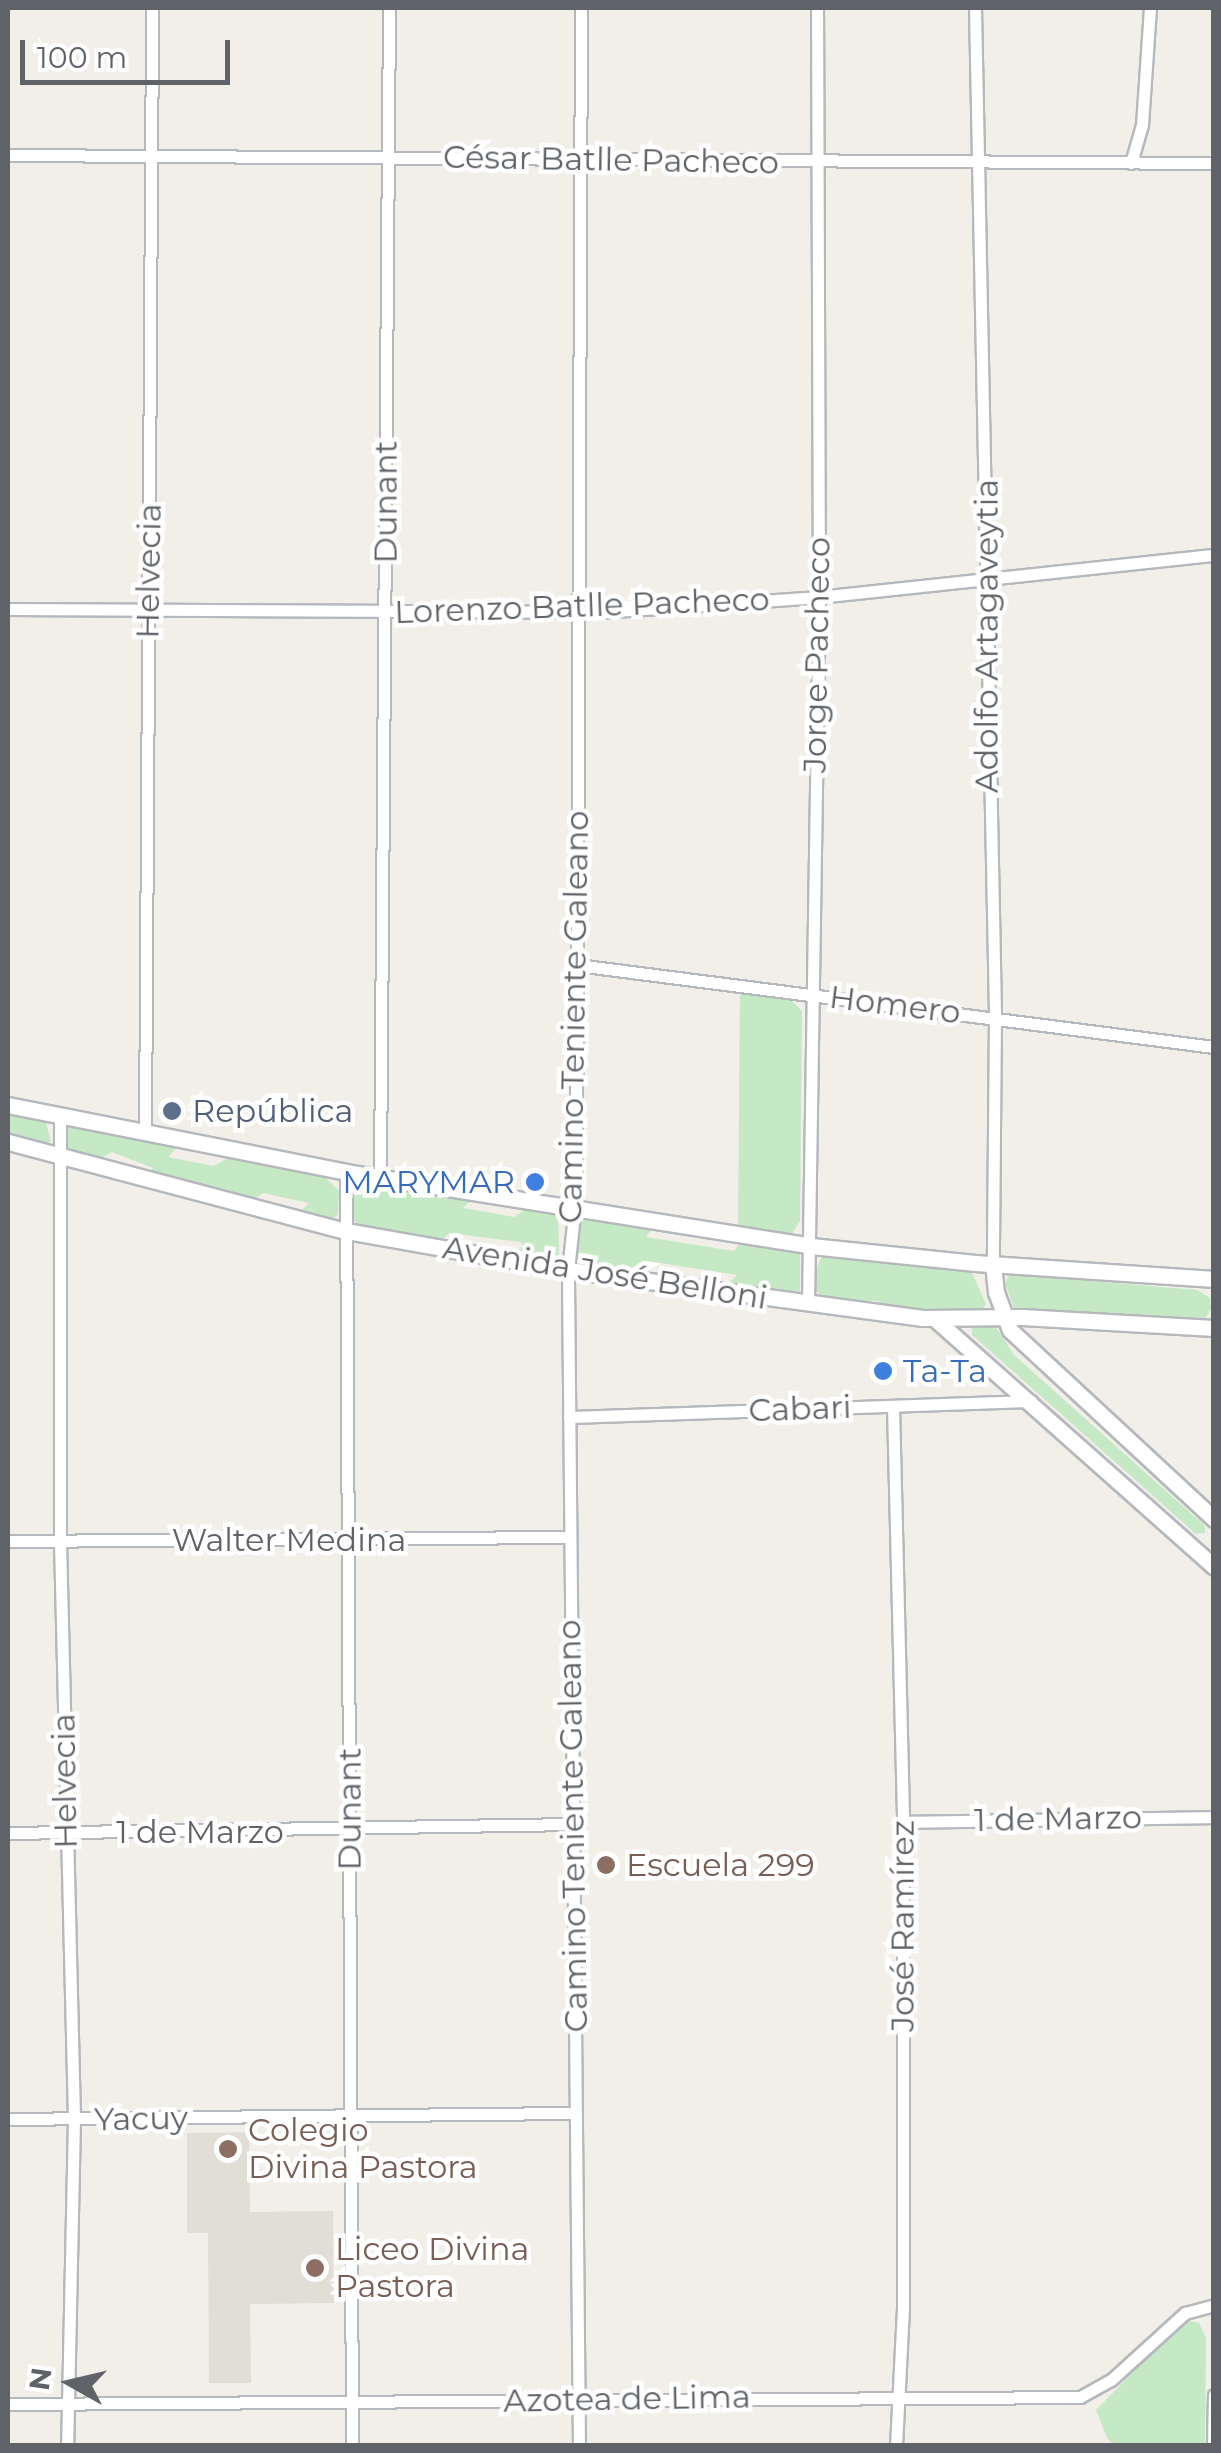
<!DOCTYPE html>
<html>
<head>
<meta charset="utf-8">
<style>
	body { margin:0 }
	#map { position:relative; width:1221px; height:2453px; overflow:hidden; background:#f1efe8; font-family:Montserrat,sans-serif }
	div>[style] { position:absolute }
	.education>* { inset:0; background:#e1ded6 }
	.green>* { inset:0; background:#c5e8c5 }
	.roads { filter:drop-shadow(2px 0 #b5b8bc) drop-shadow(-2px 0 #b5b8bc) drop-shadow(0 2px #b5b8bc) drop-shadow(0 -2px #b5b8bc) }
	.minor>* { height:11px; margin:-5.5px; padding:0 5.5px; transform-origin:5.5px; border-radius:5.5px; background:#fff }
	.secondary>* { height:15px; margin:-7.5px; padding:0 7.5px; transform-origin:7.5px; border-radius:7.5px; background:#fff }
	.dots>* { width:28px; height:28px; translate:-50% -50%; box-sizing:border-box; border:5px solid #fff; border-radius:50% }
	span { translate:-50% -50%; white-space:nowrap; text-align:center; line-height:1.15; -webkit-text-stroke:9px #fff; paint-order:stroke }
	.street-label { font-size:32px; color:#5f6368 }
	.service-label { font-size:32px; color:#4e5e75 }
	.left { translate:0 -50%; text-align:left }
	.shop-label { font-size:32px; color:#366cbe }
	.right { translate:-100% -50%; text-align:right }
	.education-label { font-size:32px; color:#785e54 }
	.frame { position:absolute; inset:0; border:10px solid #5f6368; pointer-events:none }
	.north { position:absolute; left:20px; top:2333px; width:100px; height:100px; -webkit-text-stroke:8px #fff; paint-order:stroke; rotate:278deg; font-size:28px; font-weight:700; line-height:40px; text-align:center; color:#5f6368 }
	.north::after { content:''; display:block; margin:auto; width:35px; height:45px; background:#5f6368; clip-path:polygon(50% 0,100% 100%,50% 72%,0 100%) }
	.scale { position:absolute; left:20px; top:40px; width:210px; height:45px; box-sizing:border-box; border:5px solid #5f6368; border-top:0; padding-left:12px; font-size:30px; line-height:35px; white-space:nowrap; color:#5f6368; -webkit-text-stroke:8px #fff; paint-order:stroke }
</style>
</head>
<body>
<div id="map">
	<div class="education">
		<div style="clip-path:polygon(249px 2132px,250px 2212px,333px 2211px,334px 2303px,250px 2304px,251px 2383px,209px 2383px,208px 2233px,187px 2233px,187px 2133px)"></div>
	</div>
	<div class="green">
		<div style="clip-path:polygon(740px 991px,790px 999px,802px 1011px,800px 1221px,791px 1235px,738px 1229px)"></div>
		<div style="clip-path:polygon(8px 1110px,45px 1119px,51px 1141px,44px 1145px,8px 1134px)"></div>
		<div style="clip-path:polygon(77px 1125px,178px 1146px,168px 1157px,214px 1166px,228px 1158px,323px 1175px,339px 1191px,338px 1215px,329px 1220px,299px 1213px,309px 1203px,263px 1193px,249px 1203px,144px 1176px,153px 1168px,112px 1152px,97px 1160px,69px 1153px,63px 1146px,65px 1130px)"></div>
		<div style="clip-path:polygon(363px 1182px,474px 1198px,463px 1208px,514px 1217px,529px 1207px,558px 1213px,559px 1256px,551px 1259px,512px 1254px,523px 1246px,521px 1242px,449px 1233px,440px 1242px,359px 1226px,351px 1217px,351px 1194px)"></div>
		<div style="clip-path:polygon(586px 1217px,653px 1227px,646px 1237px,734px 1251px,742px 1241px,800px 1252px,800px 1292px,728px 1284px,737px 1275px,647px 1261px,632px 1270px,579px 1262px,575px 1256px,579px 1223px)"></div>
		<div style="clip-path:polygon(831px 1254px,972px 1273px,986px 1304px,981px 1312px,926px 1314px,885px 1308px,878px 1301px,828px 1300px,816px 1291px,815px 1273px,821px 1258px)"></div>
		<div style="clip-path:polygon(1010px 1274px,1197px 1290px,1210px 1298px,1211px 1309px,1204px 1321px,1015px 1311px,1005px 1283px)"></div>
		<div style="clip-path:polygon(972px 1326px,996px 1327px,1014px 1355px,1205px 1526px,1205px 1533px,1196px 1534px,972px 1335px)"></div>
		<div style="clip-path:polygon(1189px 2321px,1199px 2323px,1206px 2338px,1205px 2445px,1114px 2445px,1107px 2438px,1096px 2410px,1180px 2324px)"></div>
	</div>
	<div class="roads">
		<div class="minor">
			<div style="left:975px;top:8px;width:1009px;rotate:88.86deg"></div>
			<div style="left:995px;top:1017px;width:247px;rotate:90.5deg"></div>
			<div style="left:8px;top:155px;width:1206px;rotate:0.38deg"></div>
			<div style="left:1131px;top:163px;width:40px;rotate:-74deg"></div>
			<div style="left:1142px;top:125px;width:117px;rotate:-86.1deg"></div>
			<div style="left:8px;top:609px;width:592px;rotate:0.29deg"></div>
			<div style="left:600px;top:612px;width:220px;rotate:-3.9deg"></div>
			<div style="left:819px;top:597px;width:397px;rotate:-6.1deg"></div>
			<div style="left:577px;top:965px;width:642px;rotate:7.34deg"></div>
			<div style="left:60px;top:1117px;width:424px;rotate:90deg"></div>
			<div style="left:60px;top:1541px;width:578px;rotate:88.61deg"></div>
			<div style="left:74px;top:2119px;width:327px;rotate:91.2deg"></div>
			<div style="left:145px;top:1134px;width:1126px;rotate:-89.64deg"></div>
			<div style="left:346px;top:1172px;width:1274px;rotate:89.73deg"></div>
			<div style="left:380px;top:1177px;width:1169px;rotate:-89.56deg"></div>
			<div style="left:808px;top:1303px;width:706px;rotate:-89.11deg"></div>
			<div style="left:819px;top:597px;width:589px;rotate:-90.19deg"></div>
			<div style="left:893px;top:1406px;width:416px;rotate:88.6deg"></div>
			<div style="left:903px;top:1822px;width:486px;rotate:90deg"></div>
			<div style="left:903px;top:2308px;width:138px;rotate:92.9deg"></div>
			<div style="left:569px;top:1417px;width:462px;rotate:-2deg"></div>
			<div style="left:8px;top:1541px;width:561px;rotate:-0.41deg"></div>
			<div style="left:903px;top:1822px;width:311px;rotate:-0.9deg"></div>
			<div style="left:8px;top:1833px;width:565px;rotate:-0.91deg"></div>
			<div style="left:8px;top:2119px;width:567px;rotate:-0.61deg"></div>
			<div style="left:8px;top:2404px;width:1072px;rotate:-0.37deg"></div>
			<div style="left:1080px;top:2397px;width:35px;rotate:-29deg"></div>
			<div style="left:1111px;top:2380px;width:100px;rotate:-42.2deg"></div>
			<div style="left:1185px;top:2313px;width:30px;rotate:-15deg"></div>
			<div style="left:579px;top:2446px;width:1176px;rotate:-90.54deg"></div>
			<div style="left:568px;top:1270px;width:74px;rotate:-83.8deg"></div>
			<div style="left:576px;top:1196px;width:1188px;rotate:-89.76deg"></div>
			<div style="left:1213px;top:2446px;width:51px;rotate:-88.9deg"></div>
		</div>
		<div class="secondary">
			<div style="left:8px;top:1105px;width:345px;rotate:11.2deg"></div>
			<div style="left:346px;top:1172px;width:471px;rotate:9deg"></div>
			<div style="left:811px;top:1246px;width:165px;rotate:5.9deg"></div>
			<div style="left:975px;top:1263px;width:240px;rotate:3.8deg"></div>
			<div style="left:8px;top:1142px;width:350px;rotate:14.8deg"></div>
			<div style="left:346px;top:1231px;width:225px;rotate:10deg"></div>
			<div style="left:568px;top:1270px;width:356px;rotate:7.7deg"></div>
			<div style="left:921px;top:1318px;width:101px;rotate:-0.6deg"></div>
			<div style="left:1022px;top:1317px;width:192px;rotate:3.3deg"></div>
			<div style="left:993px;top:1264px;width:28px;rotate:84deg"></div>
			<div style="left:996px;top:1292px;width:40px;rotate:69.8deg"></div>
			<div style="left:1010px;top:1330px;width:278px;rotate:42.8deg"></div>
			<div style="left:935px;top:1319px;width:373px;rotate:41.6deg"></div>
		</div>
	</div>
	<div class="dots">
		<div style="left:172px;top:1111px;background:#5c6f8a"></div>
		<div style="left:535px;top:1182px;background:#3f7fe0"></div>
		<div style="left:883px;top:1371px;background:#3f7fe0"></div>
		<div style="left:606px;top:1865px;background:#8d6e63"></div>
		<div style="left:228px;top:2149px;background:#8d6e63"></div>
		<div style="left:315px;top:2268px;background:#8d6e63"></div>
	</div>
	<div class="street-label">
		<span style="left:611px;top:160px;rotate:1deg">César Batlle Pacheco</span>
		<span style="left:386px;top:502px;rotate:-90deg">Dunant</span>
		<span style="left:149px;top:571px;rotate:-89deg">Helvecia</span>
		<span style="left:582px;top:606px;rotate:-2deg">Lorenzo Batlle Pacheco</span>
		<span style="left:987px;top:636px;rotate:-90deg">Adolfo Artagaveytia</span>
		<span style="left:817px;top:655px;rotate:-89deg">Jorge Pacheco</span>
		<span style="left:895px;top:1005px;rotate:7deg">Homero</span>
		<span style="left:574px;top:1017px;rotate:-89deg">Camino Teniente Galeano</span>
		<span style="left:605px;top:1273px;rotate:9deg">Avenida José Belloni</span>
		<span style="left:800px;top:1409px;rotate:-2deg">Cabari</span>
		<span style="left:289px;top:1540px">Walter Medina</span>
		<span style="left:65px;top:1781px;rotate:-91deg">Helvecia</span>
		<span style="left:350px;top:1809px;rotate:-90deg">Dunant</span>
		<span style="left:1058px;top:1819px;rotate:-1deg">1 de Marzo</span>
		<span style="left:573px;top:1826px;rotate:-91deg">Camino Teniente Galeano</span>
		<span style="left:200px;top:1832px">1 de Marzo</span>
		<span style="left:903px;top:1926px;rotate:-90deg">José Ramírez</span>
		<span style="left:141px;top:2119px;rotate:-1deg">Yacuy</span>
		<span style="left:627px;top:2399px;rotate:-1deg">Azotea de Lima</span>
	</div>
	<div class="service-label">
		<span class="left" style="left:192px;top:1111px">República</span>
	</div>
	<div class="shop-label">
		<span class="right" style="left:515px;top:1182px">MARYMAR</span>
		<span class="left" style="left:903px;top:1371px">Ta-Ta</span>
	</div>
	<div class="education-label">
		<span class="left" style="left:626px;top:1865px">Escuela 299</span>
		<span class="left" style="left:248px;top:2149px">Colegio<br>Divina Pastora</span>
		<span class="left" style="left:335px;top:2268px">Liceo Divina<br>Pastora</span>
	</div>
	<div class="frame"></div>
	<div class="north">N</div>
	<div class="scale">100 m</div>
</div>
</body>
</html>
